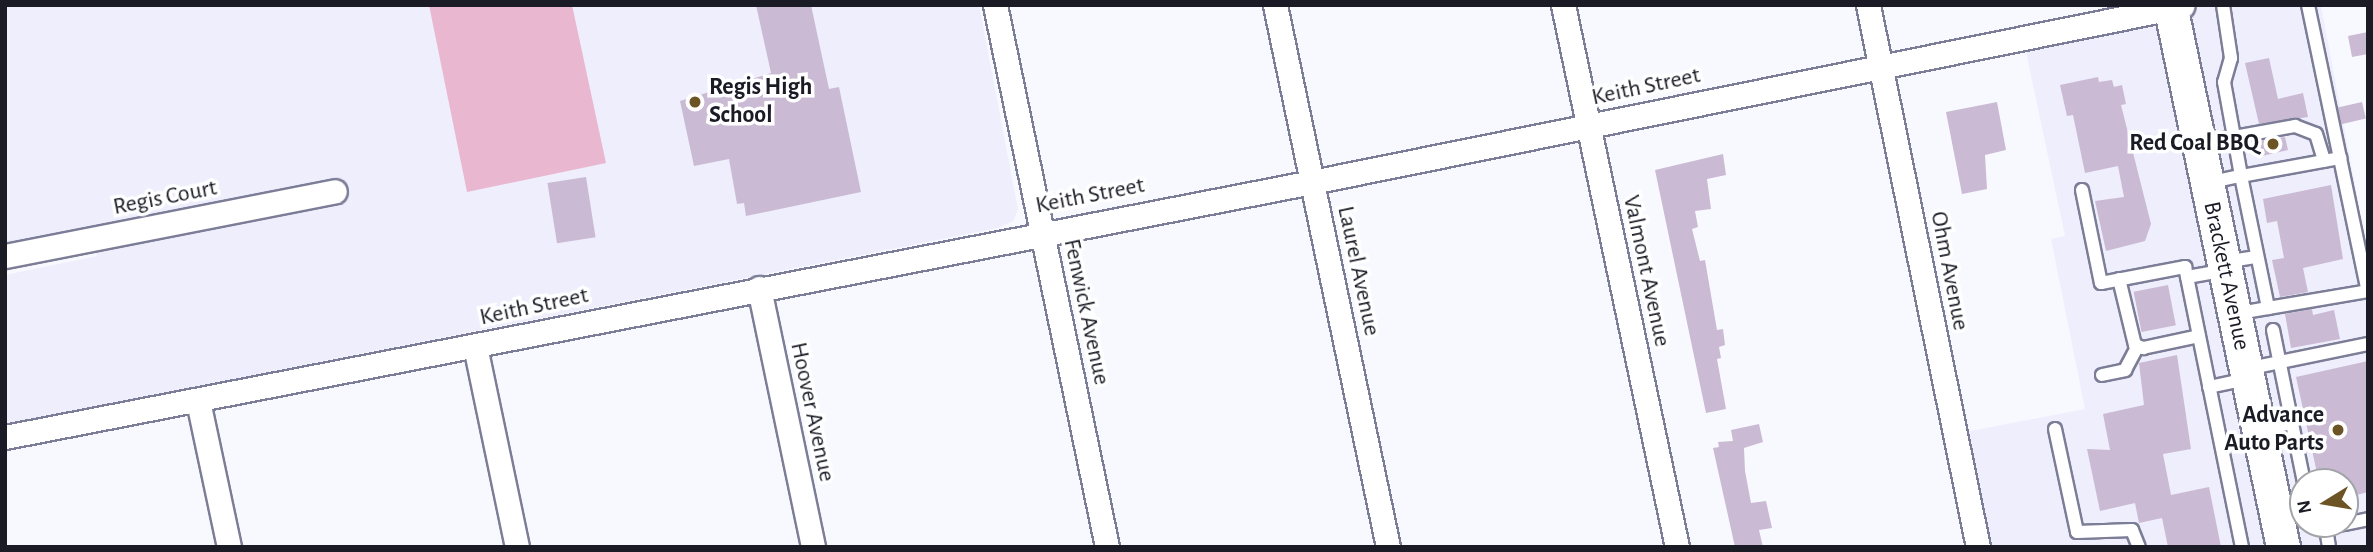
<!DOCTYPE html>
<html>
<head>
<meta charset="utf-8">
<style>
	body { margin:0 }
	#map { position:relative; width:2373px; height:552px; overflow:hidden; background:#f8f9ff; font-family:"Alegreya Sans",sans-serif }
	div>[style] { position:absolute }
	.built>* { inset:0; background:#eeeefd }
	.green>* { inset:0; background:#e9b8d0 }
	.building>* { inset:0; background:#cbbad3; transform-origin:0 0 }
	.roads { filter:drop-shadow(2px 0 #7c7d96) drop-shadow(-2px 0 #7c7d96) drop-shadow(0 2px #7c7d96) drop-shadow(0 -2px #7c7d96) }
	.service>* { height:12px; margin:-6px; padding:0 6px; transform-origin:6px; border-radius:6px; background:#fff }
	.minor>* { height:23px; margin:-11.5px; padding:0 11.5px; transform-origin:11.5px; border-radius:11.5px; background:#fff }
	.secondary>* { height:33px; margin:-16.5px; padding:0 16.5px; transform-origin:16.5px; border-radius:16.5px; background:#fff }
	.dots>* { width:19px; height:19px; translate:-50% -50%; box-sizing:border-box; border:4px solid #fff; border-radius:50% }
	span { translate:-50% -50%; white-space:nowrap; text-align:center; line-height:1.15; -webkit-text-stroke:7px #fff; paint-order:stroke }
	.street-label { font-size:24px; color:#1a1b25 }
	.poi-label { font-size:24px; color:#1a1b25; font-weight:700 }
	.left { translate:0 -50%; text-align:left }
	.right { translate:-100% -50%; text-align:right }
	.frame { position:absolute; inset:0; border:7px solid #1a1b25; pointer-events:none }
	.north { position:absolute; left:2289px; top:468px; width:70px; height:70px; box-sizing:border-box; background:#fff; border:2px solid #a3a4a8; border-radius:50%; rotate:259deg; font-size:19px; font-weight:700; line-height:28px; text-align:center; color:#1a1b25 }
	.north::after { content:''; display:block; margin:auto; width:24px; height:32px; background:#6c5424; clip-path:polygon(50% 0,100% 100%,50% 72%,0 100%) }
</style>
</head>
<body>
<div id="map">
	<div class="built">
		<div style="clip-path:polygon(5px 5px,979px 5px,1018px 209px,1013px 221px,998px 228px,5px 424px,5px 275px,97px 256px,90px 226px,5px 243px)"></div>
		<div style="clip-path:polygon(evenodd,2170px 5px,2321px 5px,2368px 255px,2368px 547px,1978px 547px,1955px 434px,2085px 409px,2051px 239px,2065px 236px,2023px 38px,2170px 5px,2303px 482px,2345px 482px,2345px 524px,2303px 524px,2303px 482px)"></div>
	</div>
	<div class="green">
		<div style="clip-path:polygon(429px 5px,572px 5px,606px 163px,467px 192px)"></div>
	</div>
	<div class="building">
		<div style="clip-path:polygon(756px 5px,811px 5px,829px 89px,839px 87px,861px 192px,746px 216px,744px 203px,737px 204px,729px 159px,694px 166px,680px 101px,771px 73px)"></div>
		<div style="clip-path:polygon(2368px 32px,2368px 54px,2352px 57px,2348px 36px)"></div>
		<div style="clip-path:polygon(2269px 58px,2278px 99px,2303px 93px,2308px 117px,2259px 124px,2245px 63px)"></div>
		<div style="clip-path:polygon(2098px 77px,2099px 82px,2112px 80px,2114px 87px,2122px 85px,2126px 104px,2121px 105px,2151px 224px,2145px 241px,2106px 251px,2095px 201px,2124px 197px,2118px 166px,2085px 173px,2073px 115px,2067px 116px,2060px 85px)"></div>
		<div style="clip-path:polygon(1997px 102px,2006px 150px,1985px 155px,1987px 189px,1962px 194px,1946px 112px)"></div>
		<div style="left:2362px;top:102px;width:17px;height:25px;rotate:77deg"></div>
		<div style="clip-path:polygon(2285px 137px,2288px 150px,2262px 156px,2259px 141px)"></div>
		<div style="clip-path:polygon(1723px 154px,1726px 175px,1707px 179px,1711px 209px,1695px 211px,1698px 227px,1692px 229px,1700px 261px,1705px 260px,1717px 330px,1723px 329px,1725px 345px,1719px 347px,1721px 358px,1717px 359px,1726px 409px,1706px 413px,1655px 170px)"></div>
		<div style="left:586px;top:177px;width:61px;height:39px;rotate:81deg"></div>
		<div style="clip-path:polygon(2331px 185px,2343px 259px,2303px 268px,2308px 292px,2280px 297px,2272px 260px,2284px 258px,2277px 221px,2267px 223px,2263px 199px)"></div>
		<div style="left:2168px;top:285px;width:41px;height:35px;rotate:79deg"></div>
		<div style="clip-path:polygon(2312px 309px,2313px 315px,2334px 310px,2340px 339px,2291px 348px,2285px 314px)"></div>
		<div style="clip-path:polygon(2177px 355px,2191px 449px,2163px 454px,2171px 495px,2209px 487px,2221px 547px,2168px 547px,2162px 518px,2139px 523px,2135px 503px,2100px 511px,2087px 449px,2110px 450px,2103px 414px,2144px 405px,2139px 363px)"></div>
		<div style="clip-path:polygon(2368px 361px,2368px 492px,2345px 498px,2345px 482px,2319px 482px,2296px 377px)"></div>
		<div style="clip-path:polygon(1759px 424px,1763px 442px,1744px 448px,1745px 471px,1751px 503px,1766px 501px,1772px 528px,1759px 530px,1763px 547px,1735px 547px,1713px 448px,1719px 447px,1718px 442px,1733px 441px,1731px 430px)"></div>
	</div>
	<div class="roads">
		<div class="service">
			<div style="left:2223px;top:5px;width:54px;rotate:81.4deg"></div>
			<div style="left:2231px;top:58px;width:25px;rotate:106deg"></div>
			<div style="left:2224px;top:82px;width:96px;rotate:79.7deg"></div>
			<div style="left:2241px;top:176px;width:101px;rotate:-10.3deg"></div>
			<div style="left:2308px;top:5px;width:292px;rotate:78.2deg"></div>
			<div style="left:2201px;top:143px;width:96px;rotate:-10.3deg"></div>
			<div style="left:2295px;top:126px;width:22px;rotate:21deg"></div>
			<div style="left:2316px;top:134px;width:28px;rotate:73deg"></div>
			<div style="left:2207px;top:183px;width:35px;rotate:-12deg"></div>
			<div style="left:2241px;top:176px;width:135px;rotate:78.4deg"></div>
			<div style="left:2268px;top:308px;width:34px;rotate:170deg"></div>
			<div style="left:2082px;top:190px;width:95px;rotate:78.5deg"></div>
			<div style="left:2101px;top:283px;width:86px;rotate:-10.8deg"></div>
			<div style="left:2185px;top:267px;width:286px;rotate:78.5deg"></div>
			<div style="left:2224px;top:262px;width:33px;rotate:-9deg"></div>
			<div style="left:2187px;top:277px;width:39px;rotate:-10deg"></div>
			<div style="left:2119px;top:279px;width:68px;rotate:76.4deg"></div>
			<div style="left:2135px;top:345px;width:9px;rotate:21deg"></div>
			<div style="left:2143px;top:348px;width:57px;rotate:-12.1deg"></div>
			<div style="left:2268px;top:308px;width:101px;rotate:-9.6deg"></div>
			<div style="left:2273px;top:330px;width:155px;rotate:78.5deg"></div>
			<div style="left:2246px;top:369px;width:125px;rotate:-11.6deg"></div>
			<div style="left:2102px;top:375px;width:24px;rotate:-12deg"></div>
			<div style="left:2125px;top:370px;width:27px;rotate:-62deg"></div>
			<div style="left:2209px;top:387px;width:38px;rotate:-12deg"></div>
			<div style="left:2055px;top:429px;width:105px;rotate:77.9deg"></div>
			<div style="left:2077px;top:532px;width:55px;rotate:-2.1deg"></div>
			<div style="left:2132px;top:530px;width:18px;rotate:68deg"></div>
			<div style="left:2259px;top:430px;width:33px;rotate:-12deg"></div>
			<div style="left:2345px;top:524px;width:24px;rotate:-12deg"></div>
			<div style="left:2329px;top:547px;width:19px;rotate:-99deg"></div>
			<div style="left:2326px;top:528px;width:17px;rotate:-13deg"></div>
		</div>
		<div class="minor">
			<div style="left:995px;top:5px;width:553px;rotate:78.32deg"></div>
			<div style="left:1275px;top:5px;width:554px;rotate:78.22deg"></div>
			<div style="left:1563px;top:5px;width:554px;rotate:78.12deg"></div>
			<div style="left:1868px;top:5px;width:553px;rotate:78.53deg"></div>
			<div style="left:5px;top:256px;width:336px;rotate:-11.1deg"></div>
			<div style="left:759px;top:288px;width:265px;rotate:78.2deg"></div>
			<div style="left:475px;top:346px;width:205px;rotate:78.2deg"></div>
			<div style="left:198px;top:401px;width:149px;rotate:78deg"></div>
			<div style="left:5px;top:437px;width:1332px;rotate:-11.04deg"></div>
			<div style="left:1312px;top:182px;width:888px;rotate:-11.44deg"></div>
		</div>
		<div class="secondary">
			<div style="left:2170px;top:5px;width:554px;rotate:78.22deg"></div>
		</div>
	</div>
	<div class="dots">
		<div style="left:695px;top:102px;background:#6c5424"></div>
		<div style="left:2273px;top:144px;background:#6c5424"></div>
		<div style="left:2338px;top:430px;background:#6c5424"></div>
	</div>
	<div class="street-label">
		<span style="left:1646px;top:87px;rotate:-12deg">Keith Street</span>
		<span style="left:1090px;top:196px;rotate:-11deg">Keith Street</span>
		<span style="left:165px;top:198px;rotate:-11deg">Regis Court</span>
		<span style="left:1358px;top:271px;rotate:78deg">Laurel Avenue</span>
		<span style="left:1646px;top:271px;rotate:78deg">Valmont Avenue</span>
		<span style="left:1949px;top:271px;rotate:79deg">Ohm Avenue</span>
		<span style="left:2226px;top:276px;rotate:78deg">Brackett Avenue</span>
		<span style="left:534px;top:307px;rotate:-12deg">Keith Street</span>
		<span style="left:1086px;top:312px;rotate:78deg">Fenwick Avenue</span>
		<span style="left:812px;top:412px;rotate:78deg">Hoover Avenue</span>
	</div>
	<div class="poi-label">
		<span class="left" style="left:709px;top:102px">Regis High<br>School</span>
		<span class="right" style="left:2259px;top:144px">Red Coal BBQ</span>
		<span class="right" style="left:2324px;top:430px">Advance<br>Auto Parts</span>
	</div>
	<div class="frame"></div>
	<div class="north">N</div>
</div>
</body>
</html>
